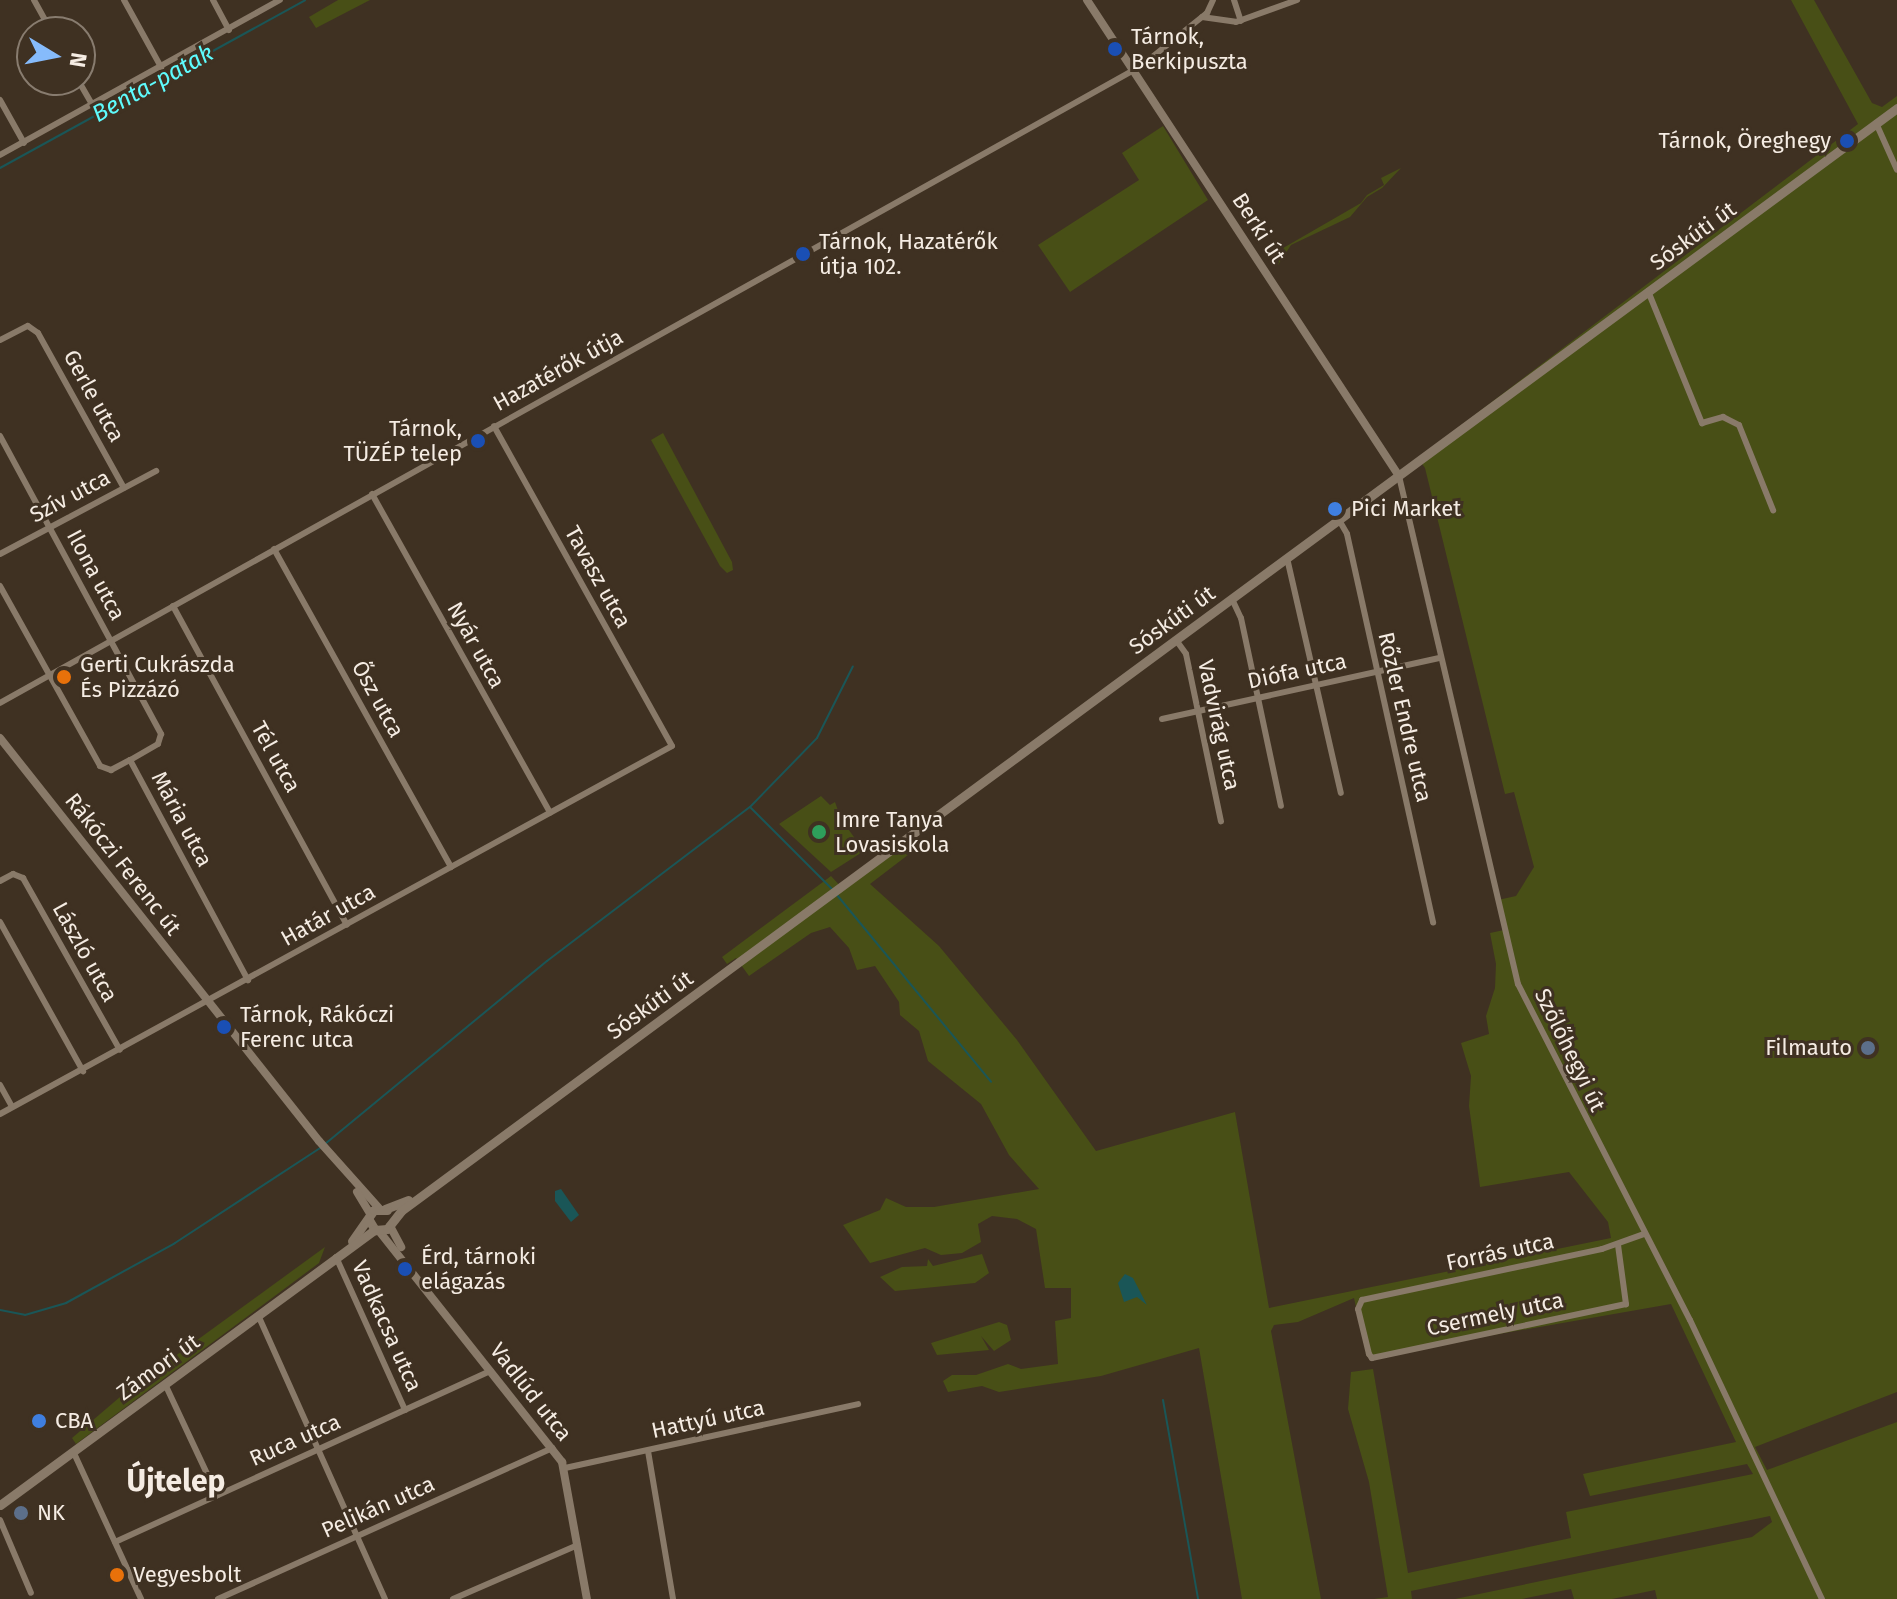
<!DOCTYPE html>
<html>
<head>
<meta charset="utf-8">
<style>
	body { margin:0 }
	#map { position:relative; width:1897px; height:1599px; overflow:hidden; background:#3f3122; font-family:"Fira Sans",sans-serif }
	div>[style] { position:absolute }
	.green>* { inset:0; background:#484f16 }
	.water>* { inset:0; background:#1a5657 }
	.stream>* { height:2px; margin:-1px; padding:0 1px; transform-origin:1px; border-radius:1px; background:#1a5657 }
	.minor>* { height:6px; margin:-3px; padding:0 3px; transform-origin:3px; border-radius:3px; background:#897a69 }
	.tertiary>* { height:8px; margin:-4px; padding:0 4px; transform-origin:4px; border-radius:4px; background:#897a69 }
	.secondary>* { height:9px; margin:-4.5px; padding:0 4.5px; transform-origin:4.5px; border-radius:4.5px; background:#897a69 }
	.dots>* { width:22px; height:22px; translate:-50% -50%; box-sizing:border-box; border:4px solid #3f3122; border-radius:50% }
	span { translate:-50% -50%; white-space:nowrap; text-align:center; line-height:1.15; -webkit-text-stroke:6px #3f3122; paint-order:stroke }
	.poi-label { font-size:22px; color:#f5ece3 }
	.left { translate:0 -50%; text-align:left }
	.right { translate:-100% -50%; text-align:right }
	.street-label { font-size:22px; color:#f5ece3 }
	.water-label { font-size:24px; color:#5efbfd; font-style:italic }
	.district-label { font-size:30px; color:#f5ece3; font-weight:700 }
	.north { position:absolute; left:16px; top:16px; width:80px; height:80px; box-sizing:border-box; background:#3f3122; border:2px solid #887c6f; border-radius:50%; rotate:100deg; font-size:22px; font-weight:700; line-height:32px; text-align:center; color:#f5ece3 }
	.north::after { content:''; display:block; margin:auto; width:28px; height:36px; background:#86bbfb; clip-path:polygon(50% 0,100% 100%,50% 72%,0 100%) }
</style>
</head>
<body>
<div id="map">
	<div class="green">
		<div style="clip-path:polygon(338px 0,370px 0,316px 28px,309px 17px)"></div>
		<div style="clip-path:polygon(1791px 0,1814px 0,1872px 103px,1882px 107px,1897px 96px,1897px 1392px,1755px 1447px,1767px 1470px,1897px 1422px,1897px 1599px,1657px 1599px,1655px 1590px,1612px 1599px,1574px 1599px,1571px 1589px,1522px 1599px,1455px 1599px,1752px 1537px,1772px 1522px,1770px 1516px,1411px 1591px,1412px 1599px,1374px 1599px,1388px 1597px,1369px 1482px,1348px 1409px,1351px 1372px,1373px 1369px,1408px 1573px,1571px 1538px,1566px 1512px,1753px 1474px,1747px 1464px,1590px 1496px,1583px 1474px,1736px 1442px,1671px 1304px,1367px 1357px,1354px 1298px,1298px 1322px,1274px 1325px,1271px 1331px,1321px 1599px,1242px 1599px,1199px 1348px,1101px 1376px,999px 1392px,982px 1386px,948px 1392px,943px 1381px,952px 1375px,976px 1375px,1008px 1364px,1021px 1369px,1058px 1364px,1055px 1321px,1071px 1318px,1071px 1288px,1045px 1288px,1036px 1229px,1017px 1219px,992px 1216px,978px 1224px,981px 1242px,962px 1253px,941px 1255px,925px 1248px,870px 1263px,843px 1225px,880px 1210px,886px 1198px,906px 1207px,934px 1207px,1039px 1189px,1009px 1155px,981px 1104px,928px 1061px,919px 1031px,900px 1015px,899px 1002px,875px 966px,857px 970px,849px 948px,830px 927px,811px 933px,749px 976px,736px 958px,727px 964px,722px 957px,831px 876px,844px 890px,915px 838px,921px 845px,870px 884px,939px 946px,1017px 1040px,1096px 1151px,1235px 1112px,1269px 1308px,1611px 1238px,1608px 1222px,1569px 1172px,1480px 1187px,1469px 1106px,1471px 1076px,1461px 1043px,1489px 1034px,1486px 1016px,1495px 988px,1496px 964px,1490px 933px,1504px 930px,1498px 900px,1516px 896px,1534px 867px,1514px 792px,1505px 794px,1425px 468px,1418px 458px,1858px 124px)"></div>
		<div style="clip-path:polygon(1163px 126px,1208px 200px,1070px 292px,1038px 245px,1139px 180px,1122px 153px)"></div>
		<div style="clip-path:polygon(1401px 168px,1382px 188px,1367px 197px,1350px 217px,1291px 245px,1278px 265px,1271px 255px,1361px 203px,1367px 195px,1384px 185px,1381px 178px)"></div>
		<div style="clip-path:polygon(663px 433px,732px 562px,733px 570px,727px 573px,720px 566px,651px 440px)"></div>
		<div style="clip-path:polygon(821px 796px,830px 805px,835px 802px,841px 819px,864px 851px,831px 872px,779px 824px)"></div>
		<div style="clip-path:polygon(325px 1247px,319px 1263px,76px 1444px,72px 1438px,127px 1391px)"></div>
		<div style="clip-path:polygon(982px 1254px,989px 1273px,975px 1283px,895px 1291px,880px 1277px,902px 1267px,927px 1266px,928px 1259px,933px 1266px)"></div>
		<div style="clip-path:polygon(999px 1322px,1007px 1325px,1011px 1340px,994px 1351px,981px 1336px,989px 1350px,937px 1355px,931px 1343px)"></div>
	</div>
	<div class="water">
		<div style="clip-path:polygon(561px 1189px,579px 1215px,571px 1222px,555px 1201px,555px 1191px)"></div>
		<div style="clip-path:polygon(1125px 1274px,1133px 1278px,1147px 1305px,1137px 1297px,1124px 1302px,1118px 1283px)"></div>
	</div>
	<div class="stream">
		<div style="left:0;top:168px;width:348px;rotate:-28.8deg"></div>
		<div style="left:750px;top:807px;width:117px;rotate:45deg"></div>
		<div style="left:837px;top:895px;width:242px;rotate:50.5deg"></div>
		<div style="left:325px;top:1144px;width:288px;rotate:-39.5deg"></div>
		<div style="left:547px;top:961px;width:255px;rotate:-37.2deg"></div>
		<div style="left:750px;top:807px;width:96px;rotate:-45.8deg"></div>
		<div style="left:817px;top:738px;width:80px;rotate:-63.4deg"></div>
		<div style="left:0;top:1310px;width:25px;rotate:11deg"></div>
		<div style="left:25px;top:1315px;width:43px;rotate:-16.3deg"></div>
		<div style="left:66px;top:1303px;width:124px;rotate:-28.8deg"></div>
		<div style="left:175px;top:1243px;width:173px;rotate:-33.2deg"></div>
		<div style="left:1163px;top:1400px;width:202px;rotate:80deg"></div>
	</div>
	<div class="minor">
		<div style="left:34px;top:0;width:37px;rotate:61deg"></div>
		<div style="left:124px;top:0;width:77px;rotate:61.1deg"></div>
		<div style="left:213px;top:0;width:34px;rotate:62deg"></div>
		<div style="left:1234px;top:0;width:22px;rotate:72deg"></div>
		<div style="left:1202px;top:17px;width:34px;rotate:8deg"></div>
		<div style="left:1236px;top:22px;width:65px;rotate:-19.8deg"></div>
		<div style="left:78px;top:80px;width:28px;rotate:60deg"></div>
		<div style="left:0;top:100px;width:49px;rotate:60.8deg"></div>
		<div style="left:1876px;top:123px;width:51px;rotate:65.9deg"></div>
		<div style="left:0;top:155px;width:320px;rotate:-29deg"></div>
		<div style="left:1648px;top:291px;width:143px;rotate:67.8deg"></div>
		<div style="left:1702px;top:423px;width:22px;rotate:-16deg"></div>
		<div style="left:1723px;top:417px;width:18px;rotate:27deg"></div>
		<div style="left:1739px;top:425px;width:92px;rotate:68.2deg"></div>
		<div style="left:0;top:340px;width:31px;rotate:-27deg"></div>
		<div style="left:28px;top:326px;width:12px;rotate:35deg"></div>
		<div style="left:38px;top:333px;width:177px;rotate:61deg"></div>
		<div style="left:0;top:436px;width:339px;rotate:61.6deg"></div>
		<div style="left:161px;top:734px;width:10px;rotate:107deg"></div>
		<div style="left:158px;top:744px;width:32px;rotate:150deg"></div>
		<div style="left:1399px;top:476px;width:522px;rotate:76.82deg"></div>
		<div style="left:1518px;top:984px;width:377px;rotate:62.9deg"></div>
		<div style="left:1690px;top:1320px;width:309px;rotate:64.7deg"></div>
		<div style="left:372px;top:494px;width:365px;rotate:60.8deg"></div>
		<div style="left:1339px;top:520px;width:16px;rotate:60deg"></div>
		<div style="left:1347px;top:534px;width:398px;rotate:77.5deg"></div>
		<div style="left:274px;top:549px;width:364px;rotate:60.9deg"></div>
		<div style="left:0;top:554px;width:177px;rotate:-28deg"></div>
		<div style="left:1287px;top:558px;width:241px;rotate:77.1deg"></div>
		<div style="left:0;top:586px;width:206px;rotate:60.9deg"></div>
		<div style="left:100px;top:766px;width:12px;rotate:20deg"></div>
		<div style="left:111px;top:770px;width:21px;rotate:-28deg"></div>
		<div style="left:130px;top:760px;width:250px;rotate:61.8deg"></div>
		<div style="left:1232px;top:599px;width:21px;rotate:65deg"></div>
		<div style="left:1241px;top:618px;width:192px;rotate:78deg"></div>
		<div style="left:173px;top:606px;width:363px;rotate:61.4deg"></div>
		<div style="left:1176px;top:640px;width:17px;rotate:54deg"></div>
		<div style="left:1186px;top:654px;width:171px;rotate:78.2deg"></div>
		<div style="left:0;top:703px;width:1307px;rotate:-29.17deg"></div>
		<div style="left:1141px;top:66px;width:85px;rotate:-38.8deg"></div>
		<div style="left:1207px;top:13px;width:14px;rotate:-65deg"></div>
		<div style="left:1162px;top:719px;width:285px;rotate:-12.4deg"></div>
		<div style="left:0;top:881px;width:15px;rotate:-28deg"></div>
		<div style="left:13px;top:874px;width:11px;rotate:22deg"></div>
		<div style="left:23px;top:878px;width:197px;rotate:60.6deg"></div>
		<div style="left:0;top:922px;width:171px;rotate:60.9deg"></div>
		<div style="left:0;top:1085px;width:25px;rotate:61deg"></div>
		<div style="left:0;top:1114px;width:766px;rotate:-28.71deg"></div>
		<div style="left:672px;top:746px;width:366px;rotate:-119.1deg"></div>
		<div style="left:1618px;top:1245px;width:60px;rotate:82.3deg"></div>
		<div style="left:1626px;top:1304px;width:260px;rotate:168deg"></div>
		<div style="left:1372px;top:1358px;width:5px;rotate:-127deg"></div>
		<div style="left:1369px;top:1354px;width:46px;rotate:-103.7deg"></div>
		<div style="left:1358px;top:1309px;width:10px;rotate:-66deg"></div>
		<div style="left:1362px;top:1300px;width:245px;rotate:-12deg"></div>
		<div style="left:1602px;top:1249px;width:45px;rotate:-19.7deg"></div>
		<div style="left:336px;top:1257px;width:168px;rotate:65.7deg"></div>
		<div style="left:258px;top:1315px;width:311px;rotate:65.9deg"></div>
		<div style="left:165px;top:1384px;width:123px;rotate:64.9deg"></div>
		<div style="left:73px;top:1451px;width:163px;rotate:65.3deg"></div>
		<div style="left:648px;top:1451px;width:150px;rotate:80.4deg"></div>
		<div style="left:565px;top:1468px;width:300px;rotate:-12.3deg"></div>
		<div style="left:0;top:1520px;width:79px;rotate:67deg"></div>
		<div style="left:115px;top:1542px;width:413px;rotate:-24.5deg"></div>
		<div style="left:218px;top:1599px;width:367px;rotate:-24.3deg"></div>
		<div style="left:453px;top:1599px;width:136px;rotate:-23.4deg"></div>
	</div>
	<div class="tertiary">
		<div style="left:1087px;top:0;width:569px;rotate:56.76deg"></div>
		<div style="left:0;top:738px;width:514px;rotate:51.64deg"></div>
		<div style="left:319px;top:1141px;width:90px;rotate:48.2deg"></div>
		<div style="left:357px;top:1192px;width:26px;rotate:59deg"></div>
		<div style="left:390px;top:1226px;width:24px;rotate:62deg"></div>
		<div style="left:379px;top:1231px;width:295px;rotate:51.6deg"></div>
		<div style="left:562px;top:1462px;width:139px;rotate:79.7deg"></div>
	</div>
	<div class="secondary">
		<div style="left:385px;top:1209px;width:25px;rotate:-21deg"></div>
		<div style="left:369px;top:1220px;width:12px;rotate:59deg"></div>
		<div style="left:375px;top:1230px;width:12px;rotate:-5deg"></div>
		<div style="left:387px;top:1229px;width:23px;rotate:-52deg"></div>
		<div style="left:401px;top:1211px;width:1859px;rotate:-36.4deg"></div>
		<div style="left:352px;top:1241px;width:38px;rotate:-55deg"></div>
		<div style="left:374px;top:1210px;width:13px"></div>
		<div style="left:0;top:1505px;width:465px;rotate:-36.3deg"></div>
	</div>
	<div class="dots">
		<div style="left:1115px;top:49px;background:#1a4fb4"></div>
		<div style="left:1847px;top:141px;background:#1a4fb4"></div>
		<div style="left:803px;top:254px;background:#1a4fb4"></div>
		<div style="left:478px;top:441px;background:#1a4fb4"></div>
		<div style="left:1335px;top:509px;background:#3f7fe0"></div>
		<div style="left:64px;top:677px;background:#e8710a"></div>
		<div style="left:819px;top:832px;background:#2e9e5b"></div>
		<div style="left:224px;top:1027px;background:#1a4fb4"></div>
		<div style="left:1868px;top:1048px;background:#5c6f8a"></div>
		<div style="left:405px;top:1269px;background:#1a4fb4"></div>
		<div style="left:39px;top:1421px;background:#3f7fe0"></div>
		<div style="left:21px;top:1513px;background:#5c6f8a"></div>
		<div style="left:117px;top:1575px;background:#e8710a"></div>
	</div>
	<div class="poi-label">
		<span class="left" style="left:1131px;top:49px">Tárnok,<br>Berkipuszta</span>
		<span class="right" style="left:1831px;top:141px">Tárnok, Öreghegy</span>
		<span class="left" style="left:819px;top:254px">Tárnok, Hazatérők<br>útja 102.</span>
		<span class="right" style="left:462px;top:441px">Tárnok,<br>TÜZÉP telep</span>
		<span class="left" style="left:1351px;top:509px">Pici Market</span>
		<span class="left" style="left:80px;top:677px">Gerti Cukrászda<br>És Pizzázó</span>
		<span class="left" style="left:835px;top:832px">Imre Tanya<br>Lovasiskola</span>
		<span class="left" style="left:240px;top:1027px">Tárnok, Rákóczi<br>Ferenc utca</span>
		<span class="right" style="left:1852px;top:1048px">Filmauto</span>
		<span class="left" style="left:421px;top:1269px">Érd, tárnoki<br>elágazás</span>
		<span class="left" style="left:55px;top:1421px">CBA</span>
		<span class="left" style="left:37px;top:1513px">NK</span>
		<span class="left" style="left:133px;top:1575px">Vegyesbolt</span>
	</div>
	<div class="street-label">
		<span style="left:1259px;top:228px;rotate:57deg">Berki út</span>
		<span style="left:1693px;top:236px;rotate:-36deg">Sóskúti út</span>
		<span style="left:558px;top:370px;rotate:-29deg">Hazatérők útja</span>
		<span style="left:94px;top:396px;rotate:61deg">Gerle utca</span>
		<span style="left:70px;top:496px;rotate:-28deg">Szív utca</span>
		<span style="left:96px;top:575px;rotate:62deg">Ilona utca</span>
		<span style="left:598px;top:577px;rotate:61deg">Tavasz utca</span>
		<span style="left:1172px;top:620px;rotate:-36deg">Sóskúti út</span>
		<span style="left:476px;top:645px;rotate:61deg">Nyár utca</span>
		<span style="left:1297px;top:671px;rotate:-12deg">Diófa utca</span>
		<span style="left:378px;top:699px;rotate:61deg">Ősz utca</span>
		<span style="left:1405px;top:717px;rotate:77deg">Rőzler Endre utca</span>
		<span style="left:1219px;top:725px;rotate:78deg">Vadvirág utca</span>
		<span style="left:276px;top:757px;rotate:61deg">Tél utca</span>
		<span style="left:182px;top:819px;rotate:62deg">Mária utca</span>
		<span style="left:123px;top:864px;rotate:52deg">Rákóczi Ferenc út</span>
		<span style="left:328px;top:915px;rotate:-29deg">Határ utca</span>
		<span style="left:85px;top:952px;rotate:61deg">László utca</span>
		<span style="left:650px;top:1005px;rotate:-36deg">Sóskúti út</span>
		<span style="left:1570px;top:1050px;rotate:64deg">Szőlőhegyi út</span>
		<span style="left:1500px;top:1252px;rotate:-12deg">Forrás utca</span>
		<span style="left:1495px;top:1314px;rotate:-12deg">Csermely utca</span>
		<span style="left:387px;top:1326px;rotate:66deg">Vadkacsa utca</span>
		<span style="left:158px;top:1367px;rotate:-36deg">Zámori út</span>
		<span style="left:531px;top:1392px;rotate:52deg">Vadlúd utca</span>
		<span style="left:708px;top:1419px;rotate:-12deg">Hattyú utca</span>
		<span style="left:295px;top:1440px;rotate:-24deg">Ruca utca</span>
		<span style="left:378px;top:1507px;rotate:-24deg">Pelikán utca</span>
	</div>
	<div class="water-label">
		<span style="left:153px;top:84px;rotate:-29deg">Benta-patak</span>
	</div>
	<div class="district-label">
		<span style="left:176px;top:1481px">Újtelep</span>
	</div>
	<div class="north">N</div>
</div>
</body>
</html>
